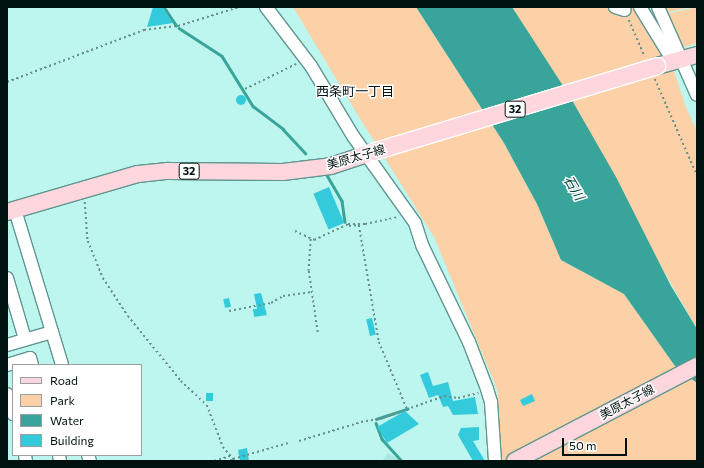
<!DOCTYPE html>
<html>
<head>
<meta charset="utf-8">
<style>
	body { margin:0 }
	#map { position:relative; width:704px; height:468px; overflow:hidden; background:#bdf6ee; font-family:Commissioner,"Noto Sans JP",sans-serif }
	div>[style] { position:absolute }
	.built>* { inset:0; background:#a7e9e0 }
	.green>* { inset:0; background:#fcd1a7 }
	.water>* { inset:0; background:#39a499 }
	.stream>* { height:2.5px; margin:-1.25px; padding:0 1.25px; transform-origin:1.25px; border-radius:1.25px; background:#39a499 }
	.building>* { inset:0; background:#33cbdb; transform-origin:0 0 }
	.round { border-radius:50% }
	.path>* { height:1.5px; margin-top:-0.75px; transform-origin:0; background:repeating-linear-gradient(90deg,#678e89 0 2px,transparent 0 5px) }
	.roads { filter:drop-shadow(1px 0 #60968f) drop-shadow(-1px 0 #60968f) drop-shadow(0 1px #60968f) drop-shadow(0 -1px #60968f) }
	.minor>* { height:12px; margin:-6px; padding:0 6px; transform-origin:6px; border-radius:6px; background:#fff }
	.major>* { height:16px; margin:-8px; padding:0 8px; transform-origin:8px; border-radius:8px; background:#fed6dd }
	.bridges { filter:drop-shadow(1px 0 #fff) drop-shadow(-1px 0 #fff) drop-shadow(0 1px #fff) drop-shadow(0 -1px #fff) }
	.major-bridge>* { height:16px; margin:-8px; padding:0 8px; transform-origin:8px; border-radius:8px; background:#fed6dd }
	span { translate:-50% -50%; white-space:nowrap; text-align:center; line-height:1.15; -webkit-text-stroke:3px #fff; paint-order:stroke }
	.shield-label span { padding:1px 3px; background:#fff; border:1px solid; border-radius:3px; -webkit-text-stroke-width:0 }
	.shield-label { font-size:11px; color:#001210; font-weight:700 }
	.street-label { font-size:12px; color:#001210 }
	.neighbourhood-label { font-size:13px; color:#001210 }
	.water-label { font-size:13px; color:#01443f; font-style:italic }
	.frame { position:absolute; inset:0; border:8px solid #001210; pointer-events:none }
	.legend { position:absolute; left:12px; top:364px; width:130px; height:92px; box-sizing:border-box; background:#fff; border:1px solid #99a09f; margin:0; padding:5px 7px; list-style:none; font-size:12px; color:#001210 }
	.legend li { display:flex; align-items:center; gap:8px; height:20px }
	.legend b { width:20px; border:1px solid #99a09f }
	.scale { position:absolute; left:562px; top:438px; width:65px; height:18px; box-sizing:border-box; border:2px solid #001210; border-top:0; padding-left:5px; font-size:12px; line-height:14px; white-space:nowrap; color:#001210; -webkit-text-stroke:3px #fff; paint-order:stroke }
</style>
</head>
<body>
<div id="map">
	<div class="built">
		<div style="clip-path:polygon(388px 453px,401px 461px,382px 461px)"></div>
	</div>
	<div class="green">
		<div style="clip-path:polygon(293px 7px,416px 7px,504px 143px,537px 204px,561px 260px,624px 294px,675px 366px,697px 353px,697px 461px,502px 461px,497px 389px,434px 237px,359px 117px)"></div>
		<div style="clip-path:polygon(512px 7px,647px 7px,666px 47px,687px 110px,697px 131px,697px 329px)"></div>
		<div style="clip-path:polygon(663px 7px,690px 7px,666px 13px)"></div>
		<div style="clip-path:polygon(697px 7px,697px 43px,685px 47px,680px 44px,666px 14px)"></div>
	</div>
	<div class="water">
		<div style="clip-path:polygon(416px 7px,512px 7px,569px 95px,616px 177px,671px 286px,697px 329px,697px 383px,675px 366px,624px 294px,561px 260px,537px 204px,504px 143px)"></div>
	</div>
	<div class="stream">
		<div style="left:164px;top:7px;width:22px;rotate:56deg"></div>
		<div style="left:179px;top:28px;width:51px;rotate:33.1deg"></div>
		<div style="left:222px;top:56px;width:59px;rotate:58.2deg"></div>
		<div style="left:253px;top:106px;width:38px;rotate:37deg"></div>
		<div style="left:283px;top:129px;width:33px;rotate:47deg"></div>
		<div style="left:327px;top:175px;width:30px;rotate:60deg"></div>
		<div style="left:342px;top:201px;width:21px;rotate:82deg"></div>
		<div style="left:376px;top:419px;width:33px;rotate:-18deg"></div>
		<div style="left:376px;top:423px;width:17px;rotate:69deg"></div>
		<div style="left:382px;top:439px;width:30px;rotate:48deg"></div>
		<div style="left:231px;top:460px;width:1px;rotate:45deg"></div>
	</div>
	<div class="building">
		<div style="clip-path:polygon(153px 7px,162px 7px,173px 23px,147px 27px)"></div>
		<div class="round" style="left:236px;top:95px;width:10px;height:10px"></div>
		<div style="left:329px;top:187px;width:39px;height:17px;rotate:67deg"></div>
		<div style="clip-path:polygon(261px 293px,267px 315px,254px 317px,253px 309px,257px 309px,254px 294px)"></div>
		<div style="left:229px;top:298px;width:9px;height:6px;rotate:77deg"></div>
		<div style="left:372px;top:318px;width:17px;height:6px;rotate:77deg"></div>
		<div style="clip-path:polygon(428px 372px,433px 386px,448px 382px,453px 401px,475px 397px,478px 414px,453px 415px,448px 406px,443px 407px,438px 395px,429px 398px,420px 375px)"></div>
		<div style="left:206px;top:393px;width:7px;height:8px"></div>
		<div style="clip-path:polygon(532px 394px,535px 401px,523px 406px,520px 400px)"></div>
		<div style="clip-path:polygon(405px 411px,419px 424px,387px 443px,377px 427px)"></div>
		<div style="clip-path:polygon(479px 427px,479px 440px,473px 441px,485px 461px,473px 461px,458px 435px,461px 428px)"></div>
		<div style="clip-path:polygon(247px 448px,249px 461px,240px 461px,238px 450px)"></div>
	</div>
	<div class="path">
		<div style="left:629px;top:20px;width:40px;rotate:66.6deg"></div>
		<div style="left:655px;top:79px;width:105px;rotate:66.4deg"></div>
		<div style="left:7px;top:82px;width:147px;rotate:-20.8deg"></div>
		<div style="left:144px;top:30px;width:34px;rotate:-7deg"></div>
		<div style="left:178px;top:26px;width:64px;rotate:-17.3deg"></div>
		<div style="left:245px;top:89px;width:57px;rotate:-26.1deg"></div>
		<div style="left:85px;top:202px;width:39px;rotate:86deg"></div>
		<div style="left:88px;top:241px;width:40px;rotate:68deg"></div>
		<div style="left:103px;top:278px;width:45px;rotate:56.7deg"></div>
		<div style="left:128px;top:316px;width:84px;rotate:50.8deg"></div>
		<div style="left:181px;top:381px;width:35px;rotate:43deg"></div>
		<div style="left:207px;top:405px;width:45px;rotate:69.1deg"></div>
		<div style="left:223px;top:447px;width:18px;rotate:49deg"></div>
		<div style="left:349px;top:226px;width:10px;rotate:-6deg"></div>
		<div style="left:359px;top:225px;width:119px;rotate:80.3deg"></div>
		<div style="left:379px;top:342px;width:73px;rotate:67.3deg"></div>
		<div style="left:295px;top:231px;width:21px;rotate:25deg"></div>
		<div style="left:314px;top:240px;width:38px;rotate:-25deg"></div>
		<div style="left:348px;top:224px;width:17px"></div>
		<div style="left:365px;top:224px;width:33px;rotate:-12deg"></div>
		<div style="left:311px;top:239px;width:32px;rotate:94deg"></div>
		<div style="left:309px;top:271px;width:63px;rotate:81.7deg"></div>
		<div style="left:229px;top:311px;width:43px;rotate:-10.8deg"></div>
		<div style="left:271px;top:303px;width:14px;rotate:-30deg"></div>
		<div style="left:283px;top:296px;width:29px;rotate:-8deg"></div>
		<div style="left:299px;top:441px;width:65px;rotate:-17deg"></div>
		<div style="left:361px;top:422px;width:22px;rotate:-10deg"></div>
		<div style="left:383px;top:418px;width:65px;rotate:-19.8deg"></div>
		<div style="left:444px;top:396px;width:14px;rotate:8deg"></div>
		<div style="left:458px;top:398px;width:21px;rotate:-14deg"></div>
		<div style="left:233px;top:459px;width:57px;rotate:-16.2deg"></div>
		<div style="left:214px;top:461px;width:17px;rotate:-17deg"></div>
	</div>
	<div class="roads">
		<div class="minor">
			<div style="left:266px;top:7px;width:74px;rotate:52.7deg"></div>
			<div style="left:311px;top:66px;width:82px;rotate:59deg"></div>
			<div style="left:353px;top:136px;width:107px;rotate:54.5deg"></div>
			<div style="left:415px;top:223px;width:25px;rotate:72deg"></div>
			<div style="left:423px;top:247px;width:106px;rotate:64.2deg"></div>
			<div style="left:469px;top:342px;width:50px;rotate:69deg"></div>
			<div style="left:487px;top:389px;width:14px;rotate:73deg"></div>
			<div style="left:491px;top:402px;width:59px;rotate:86.1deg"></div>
			<div style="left:615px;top:7px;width:10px;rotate:17deg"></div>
			<div style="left:640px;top:7px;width:52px;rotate:58.5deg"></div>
			<div style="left:667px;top:51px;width:17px;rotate:33deg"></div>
			<div style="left:658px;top:7px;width:96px;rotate:66.1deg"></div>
			<div style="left:15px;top:210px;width:162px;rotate:73.1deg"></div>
			<div style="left:7px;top:278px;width:64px;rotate:73.6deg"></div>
			<div style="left:7px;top:345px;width:47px;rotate:-16.1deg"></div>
			<div style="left:7px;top:365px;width:24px;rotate:-17deg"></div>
			<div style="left:30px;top:358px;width:7px;rotate:74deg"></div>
			<div style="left:7px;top:394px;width:21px;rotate:73deg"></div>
			<div style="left:25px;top:455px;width:6px;rotate:81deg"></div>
			<div style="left:59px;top:455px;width:6px;rotate:81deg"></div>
			<div style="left:88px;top:455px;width:6px;rotate:72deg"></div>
		</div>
		<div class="major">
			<div style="left:657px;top:66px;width:41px;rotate:-15.4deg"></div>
			<div style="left:7px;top:212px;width:136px;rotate:-16.2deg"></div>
			<div style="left:138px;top:174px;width:30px;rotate:-6deg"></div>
			<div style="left:168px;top:171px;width:115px;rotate:0.5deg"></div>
			<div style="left:283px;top:172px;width:48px;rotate:-7.1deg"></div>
			<div style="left:331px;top:166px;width:44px;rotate:-18.4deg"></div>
			<div style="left:515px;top:461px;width:205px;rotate:-27.6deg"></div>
		</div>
	</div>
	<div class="bridges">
		<div class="major-bridge">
			<div style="left:373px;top:152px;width:297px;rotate:-16.8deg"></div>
		</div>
	</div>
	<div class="shield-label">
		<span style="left:515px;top:109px">32</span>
		<span style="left:189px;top:171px">32</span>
	</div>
	<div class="street-label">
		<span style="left:356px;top:157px;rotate:-16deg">美原太子線</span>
		<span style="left:627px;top:402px;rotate:-28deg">美原太子線</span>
	</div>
	<div class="neighbourhood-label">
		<span style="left:355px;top:91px">西条町一丁目</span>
	</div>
	<div class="water-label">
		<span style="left:574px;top:188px;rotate:59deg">石川</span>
	</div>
	<div class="frame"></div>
	<ul class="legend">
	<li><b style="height:5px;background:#fed6dd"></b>Road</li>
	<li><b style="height:11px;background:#fcd1a7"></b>Park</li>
	<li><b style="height:11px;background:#39a499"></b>Water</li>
	<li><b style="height:11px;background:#33cbdb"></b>Building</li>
	</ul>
	<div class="scale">50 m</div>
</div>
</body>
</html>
